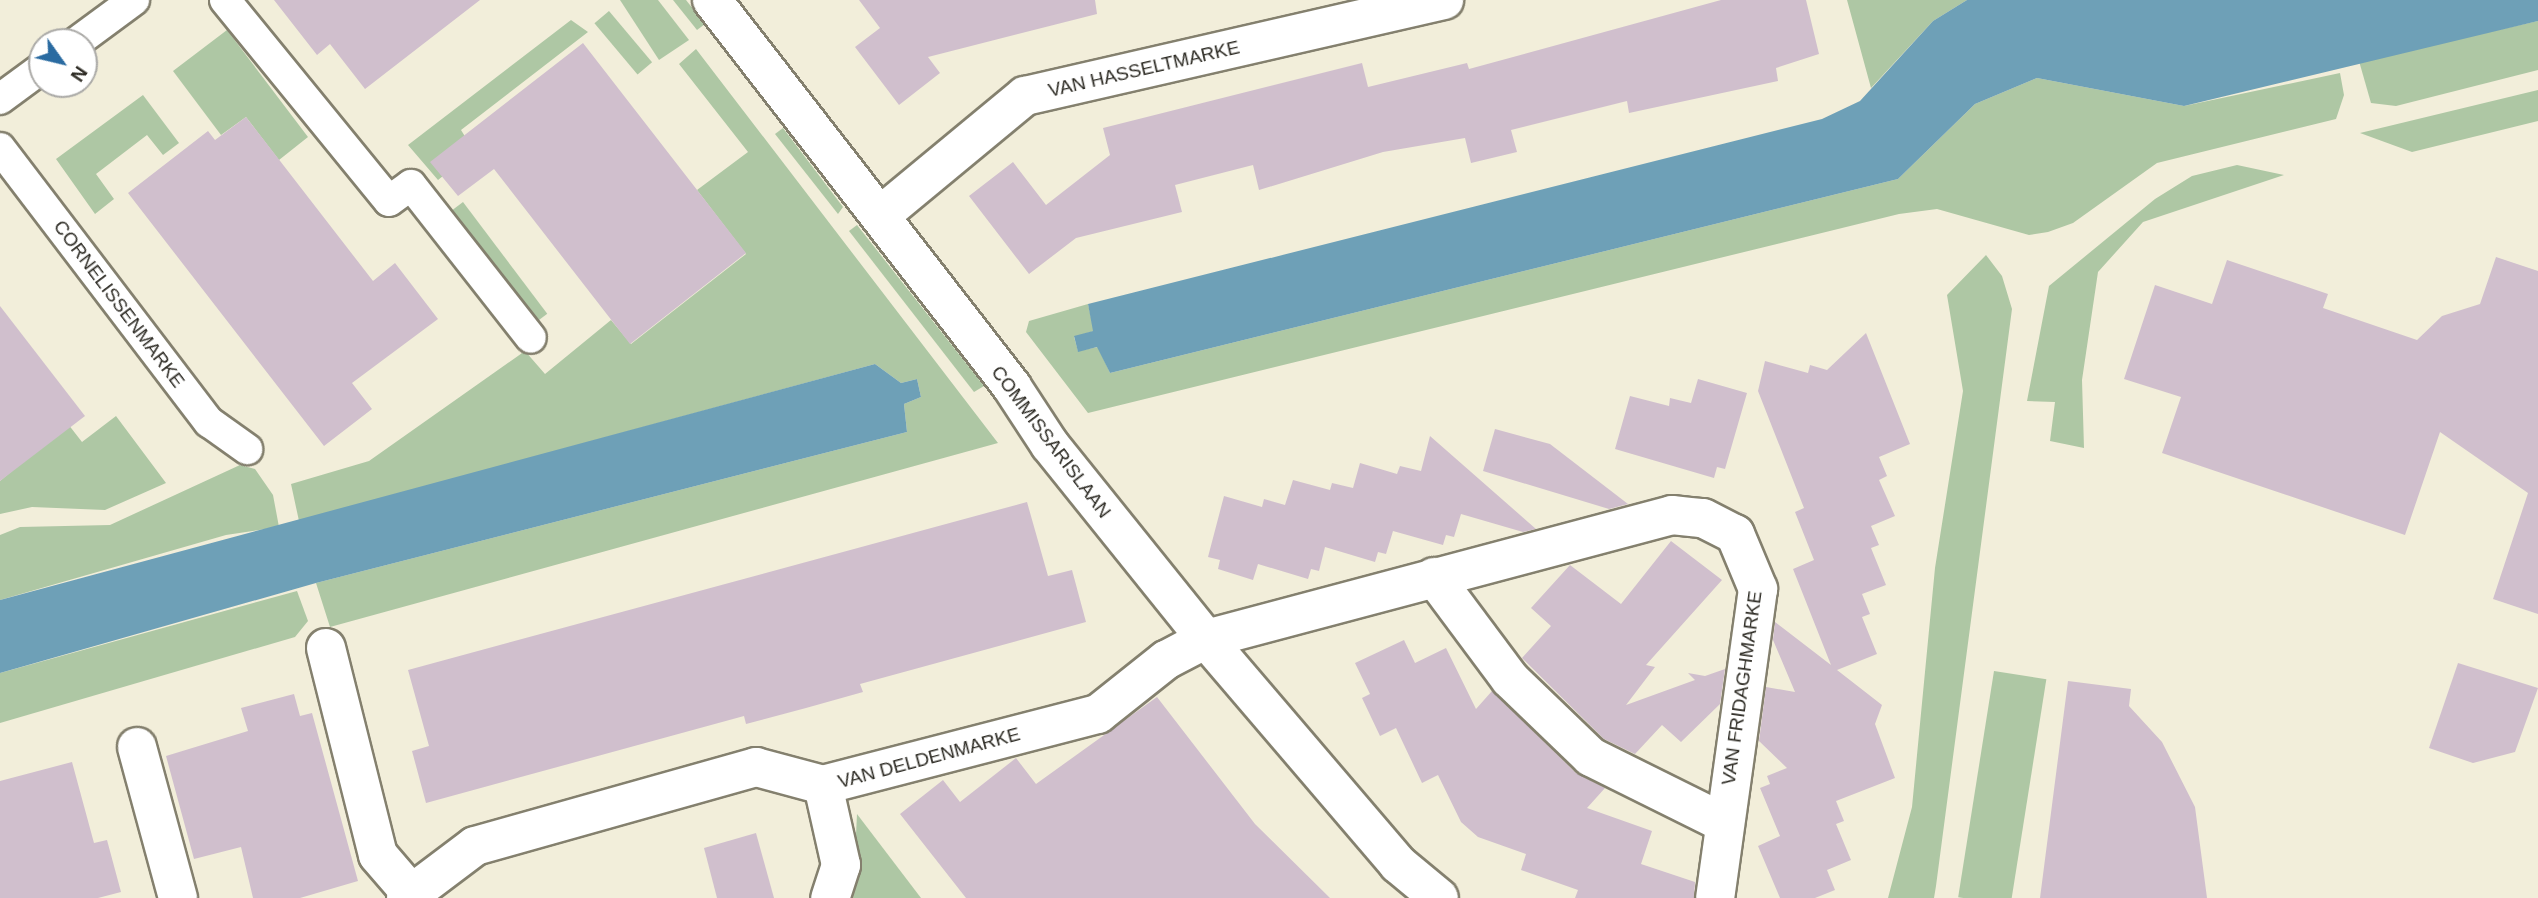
<!DOCTYPE html>
<html>
<head>
<meta charset="utf-8">
<style>
	body { margin:0 }
	#map { position:relative; width:2538px; height:898px; overflow:hidden; background:#f2eeda; font-family:Helvetica,sans-serif }
	div>[style] { position:absolute }
	.green>* { inset:0; background:#aec7a4; transform-origin:0 0 }
	.water>* { inset:0; background:#6ea0b7 }
	.building>* { inset:0; background:#d0bfcd }
	.roads { filter:drop-shadow(2px 0 #84806e) drop-shadow(-2px 0 #84806e) drop-shadow(0 2px #84806e) drop-shadow(0 -2px #84806e) }
	.service>* { height:30px; margin:-15px; padding:0 15px; transform-origin:15px; border-radius:15px; background:#fff }
	.minor>* { height:38px; margin:-19px; padding:0 19px; transform-origin:19px; border-radius:19px; background:#fff }
	.tertiary>* { height:38px; margin:-19px; padding:0 19px; transform-origin:19px; border-radius:19px; background:#fff }
	span { translate:-50% -50%; white-space:nowrap; text-align:center; line-height:1.15; -webkit-text-stroke:5px #fff; paint-order:stroke }
	.street-label { font-size:19px; color:#2d2b24 }
	.north { position:absolute; left:28px; top:28px; width:70px; height:70px; box-sizing:border-box; background:#fff; border:2px solid #abaaa7; border-radius:50%; rotate:124deg; font-size:19px; font-weight:700; line-height:28px; text-align:center; color:#2d2b24 }
	.north::after { content:''; display:block; margin:auto; width:24px; height:32px; background:#2a6ba1; clip-path:polygon(50% 0,100% 100%,50% 72%,0 100%) }
</style>
</head>
<body>
<div id="map">
	<div class="green">
		<div style="clip-path:polygon(620px 0,658px 0,689px 40px,659px 60px)"></div>
		<div style="clip-path:polygon(673px 0,686px 0,705px 24px,697px 30px)"></div>
		<div style="clip-path:polygon(1847px 0,1967px 0,1933px 21px,1871px 88px)"></div>
		<div style="left:609px;top:11px;width:67px;height:19px;rotate:50deg"></div>
		<div style="clip-path:polygon(571px 20px,588px 32px,461px 130px,474px 151px,438px 180px,408px 145px)"></div>
		<div style="clip-path:polygon(2538px 21px,2538px 70px,2396px 106px,2371px 103px,2359px 61px)"></div>
		<div style="clip-path:polygon(227px 30px,308px 137px,279px 160px,246px 117px,221px 135px,173px 71px)"></div>
		<div style="clip-path:polygon(696px 49px,998px 443px,330px 627px,316px 583px,907px 432px,904px 404px,921px 397px,917px 379px,901px 383px,875px 364px,299px 521px,291px 484px,369px 461px,525px 351px,545px 374px,611px 320px,631px 344px,746px 254px,697px 190px,748px 152px,679px 64px)"></div>
		<div style="clip-path:polygon(2340px 73px,2344px 95px,2336px 119px,2157px 163px,2073px 223px,2048px 232px,2029px 235px,1937px 209px,1899px 214px,1088px 413px,1026px 332px,1029px 321px,1088px 304px,1094px 331px,1074px 337px,1078px 351px,1098px 347px,1110px 373px,1898px 179px,1975px 104px,2037px 78px,2184px 106px)"></div>
		<div style="clip-path:polygon(2538px 90px,2538px 121px,2412px 152px,2360px 133px)"></div>
		<div style="clip-path:polygon(143px 95px,179px 143px,163px 155px,147px 135px,96px 174px,114px 199px,95px 214px,56px 159px)"></div>
		<div style="clip-path:polygon(783px 128px,843px 207px,838px 214px,775px 134px)"></div>
		<div style="clip-path:polygon(2237px 165px,2284px 175px,2143px 222px,2098px 272px,2082px 380px,2084px 448px,2050px 441px,2055px 402px,2027px 401px,2049px 286px,2155px 199px,2192px 176px)"></div>
		<div style="left:463px;top:202px;width:140px;height:19px;rotate:53deg"></div>
		<div style="clip-path:polygon(857px 225px,984px 386px,974px 392px,849px 231px)"></div>
		<div style="clip-path:polygon(1986px 255px,2002px 276px,2012px 309px,1936px 886px,1934px 898px,1888px 898px,1912px 807px,1935px 568px,1963px 391px,1947px 295px)"></div>
		<div style="clip-path:polygon(116px 416px,166px 483px,105px 510px,32px 507px,0 514px,0 481px,68px 424px,82px 442px)"></div>
		<div style="clip-path:polygon(240px 465px,255px 469px,273px 495px,279px 527px,226px 535px,0 600px,0 535px,20px 527px,110px 525px)"></div>
		<div style="clip-path:polygon(297px 591px,308px 621px,295px 637px,0 723px,0 673px)"></div>
		<div style="left:1994px;top:671px;width:53px;height:229px;rotate:9deg"></div>
		<div style="clip-path:polygon(857px 814px,921px 898px,853px 898px)"></div>
	</div>
	<div class="water">
		<div style="clip-path:polygon(1967px 0,2538px 0,2538px 21px,2184px 106px,2037px 78px,1975px 104px,1898px 179px,1110px 373px,1097px 347px,1078px 352px,1074px 336px,1093px 331px,1088px 304px,1822px 119px,1860px 101px,1933px 21px)"></div>
		<div style="clip-path:polygon(875px 364px,901px 383px,917px 379px,921px 397px,904px 404px,907px 432px,316px 583px,0 673px,0 600px)"></div>
	</div>
	<div class="building">
		<div style="clip-path:polygon(274px 0,480px 0,365px 89px,330px 44px,317px 55px)"></div>
		<div style="clip-path:polygon(859px 0,1095px 0,1097px 14px,928px 57px,940px 73px,899px 105px,855px 47px,880px 28px)"></div>
		<div style="clip-path:polygon(1721px 0,1806px 0,1819px 54px,1776px 68px,1778px 81px,1629px 113px,1627px 101px,1511px 130px,1517px 152px,1471px 163px,1465px 138px,1383px 152px,1259px 190px,1253px 165px,1175px 185px,1182px 212px,1076px 238px,1029px 274px,969px 196px,1013px 162px,1046px 205px,1110px 155px,1103px 128px,1362px 63px,1368px 87px,1467px 63px,1469px 69px)"></div>
		<div style="clip-path:polygon(583px 43px,746px 253px,630px 344px,494px 169px,458px 196px,430px 162px)"></div>
		<div style="clip-path:polygon(246px 117px,373px 281px,395px 263px,438px 319px,352px 383px,372px 409px,324px 446px,128px 193px,208px 131px,215px 140px)"></div>
		<div style="clip-path:polygon(2496px 257px,2538px 271px,2538px 614px,2493px 599px,2528px 493px,2440px 432px,2405px 535px,2162px 453px,2181px 397px,2124px 379px,2155px 285px,2212px 304px,2227px 260px,2328px 294px,2323px 308px,2417px 340px,2442px 316px,2480px 304px)"></div>
		<div style="clip-path:polygon(0 306px,85px 416px,0 481px)"></div>
		<div style="clip-path:polygon(1866px 333px,1910px 444px,1879px 457px,1887px 476px,1879px 480px,1895px 516px,1871px 526px,1879px 545px,1871px 548px,1886px 585px,1862px 594px,1870px 614px,1862px 617px,1877px 654px,1837px 670px,1882px 705px,1875px 724px,1895px 778px,1836px 801px,1844px 821px,1836px 824px,1851px 860px,1827px 870px,1835px 890px,1815px 898px,1780px 898px,1758px 846px,1780px 836px,1760px 788px,1770px 784px,1767px 776px,1787px 768px,1759px 741px,1766px 687px,1795px 692px,1773px 640px,1775px 622px,1831px 665px,1793px 569px,1814px 560px,1795px 512px,1804px 508px,1758px 391px,1765px 361px,1808px 373px,1810px 365px,1827px 370px)"></div>
		<div style="clip-path:polygon(1698px 379px,1747px 393px,1725px 469px,1717px 467px,1714px 478px,1615px 449px,1630px 396px,1669px 406px,1670px 398px,1691px 403px)"></div>
		<div style="clip-path:polygon(1495px 429px,1550px 444px,1628px 504px,1609px 509px,1483px 471px)"></div>
		<div style="clip-path:polygon(1430px 436px,1536px 529px,1523px 532px,1461px 514px,1454px 537px,1446px 535px,1443px 545px,1393px 531px,1386px 554px,1378px 552px,1375px 562px,1325px 547px,1319px 571px,1311px 569px,1308px 579px,1258px 564px,1253px 580px,1218px 569px,1220px 560px,1208px 557px,1224px 496px,1262px 507px,1264px 499px,1285px 505px,1293px 480px,1330px 490px,1332px 483px,1353px 488px,1360px 463px,1397px 474px,1400px 466px,1421px 471px)"></div>
		<div style="clip-path:polygon(1027px 502px,1048px 576px,1072px 570px,1086px 622px,860px 684px,863px 692px,806px 708px,746px 724px,744px 716px,426px 803px,412px 751px,429px 746px,408px 670px)"></div>
		<div style="clip-path:polygon(1671px 541px,1722px 580px,1646px 665px,1655px 667px,1626px 705px,1695px 680px,1688px 673px,1705px 676px,1725px 669px,1720px 704px,1681px 742px,1662px 725px,1635px 754px,1604px 739px,1522px 658px,1551px 626px,1531px 608px,1570px 565px,1621px 604px)"></div>
		<div style="clip-path:polygon(1404px 640px,1415px 663px,1446px 648px,1476px 709px,1492px 691px,1576px 773px,1605px 788px,1587px 808px,1652px 831px,1641px 864px,1695px 882px,1694px 898px,1575px 898px,1578px 890px,1521px 870px,1526px 854px,1478px 837px,1461px 822px,1438px 775px,1422px 783px,1396px 728px,1380px 736px,1362px 698px,1370px 694px,1355px 663px)"></div>
		<div style="clip-path:polygon(2458px 663px,2538px 688px,2515px 752px,2473px 763px,2429px 748px)"></div>
		<div style="clip-path:polygon(2068px 681px,2131px 689px,2129px 706px,2162px 742px,2195px 807px,2207px 898px,2040px 898px)"></div>
		<div style="clip-path:polygon(294px 694px,300px 716px,312px 713px,358px 881px,300px 898px,253px 898px,241px 847px,194px 859px,166px 756px,248px 731px,241px 708px)"></div>
		<div style="clip-path:polygon(1157px 697px,1255px 824px,1330px 898px,966px 898px,900px 814px,943px 780px,960px 802px,1016px 758px,1036px 784px)"></div>
		<div style="clip-path:polygon(72px 762px,94px 843px,107px 840px,121px 892px,98px 898px,0 898px,0 781px)"></div>
		<div style="clip-path:polygon(756px 833px,774px 898px,717px 898px,704px 848px)"></div>
	</div>
	<div class="roads">
		<div class="service">
			<div style="left:225px;top:0;width:259px;rotate:50.8deg"></div>
			<div style="left:389px;top:201px;width:27px;rotate:-36deg"></div>
			<div style="left:411px;top:185px;width:194px;rotate:51.9deg"></div>
			<div style="left:77px;top:42px;width:71px;rotate:-36.4deg"></div>
			<div style="left:0;top:99px;width:52px;rotate:-36.4deg"></div>
			<div style="left:0;top:148px;width:345px;rotate:52.7deg"></div>
			<div style="left:209px;top:422px;width:47px;rotate:35.4deg"></div>
		</div>
		<div class="minor">
			<div style="left:881px;top:215px;width:187px;rotate:-39.6deg"></div>
			<div style="left:1025px;top:96px;width:430px;rotate:-12.9deg"></div>
			<div style="left:1434px;top:577px;width:127px;rotate:53.3deg"></div>
			<div style="left:1510px;top:679px;width:112px;rotate:43.9deg"></div>
			<div style="left:1591px;top:757px;width:148px;rotate:26.4deg"></div>
			<div style="left:326px;top:648px;width:213px;rotate:75.9deg"></div>
			<div style="left:378px;top:855px;width:57px;rotate:49.3deg"></div>
			<div style="left:137px;top:747px;width:156px;rotate:74.8deg"></div>
			<div style="left:823px;top:785px;width:82px;rotate:77.3deg"></div>
			<div style="left:841px;top:865px;width:35px;rotate:108deg"></div>
			<div style="left:406px;top:898px;width:86px;rotate:-37deg"></div>
			<div style="left:475px;top:846px;width:292px;rotate:-15.7deg"></div>
			<div style="left:756px;top:767px;width:69px;rotate:15deg"></div>
			<div style="left:823px;top:785px;width:284px;rotate:-14.5deg"></div>
			<div style="left:1098px;top:714px;width:87px;rotate:-38.5deg"></div>
			<div style="left:1166px;top:660px;width:45px;rotate:-27.7deg"></div>
			<div style="left:1206px;top:639px;width:482px;rotate:-14.9deg"></div>
			<div style="left:1672px;top:515px;width:31px;rotate:6deg"></div>
			<div style="left:1703px;top:518px;width:36px;rotate:27deg"></div>
			<div style="left:1735px;top:534px;width:60px;rotate:67.3deg"></div>
			<div style="left:1758px;top:589px;width:312px;rotate:97.9deg"></div>
		</div>
		<div class="tertiary">
			<div style="left:712px;top:0;width:490px;rotate:52.2deg"></div>
			<div style="left:1012px;top:387px;width:69px;rotate:56.8deg"></div>
			<div style="left:1050px;top:445px;width:249px;rotate:51.2deg"></div>
			<div style="left:1206px;top:639px;width:296px;rotate:49.5deg"></div>
			<div style="left:1398px;top:864px;width:53px;rotate:39.7deg"></div>
		</div>
	</div>
	<div class="street-label">
		<span style="left:1144px;top:69px;rotate:-13deg">VAN HASSELTMARKE</span>
		<span style="left:119px;top:304px;rotate:53deg">CORNELISSENMARKE</span>
		<span style="left:1051px;top:442px;rotate:53deg">COMMISSARISLAAN</span>
		<span style="left:1742px;top:688px;rotate:-82deg">VAN FRIDAGHMARKE</span>
		<span style="left:929px;top:758px;rotate:-15deg">VAN DELDENMARKE</span>
	</div>
	<div class="north">N</div>
</div>
</body>
</html>
